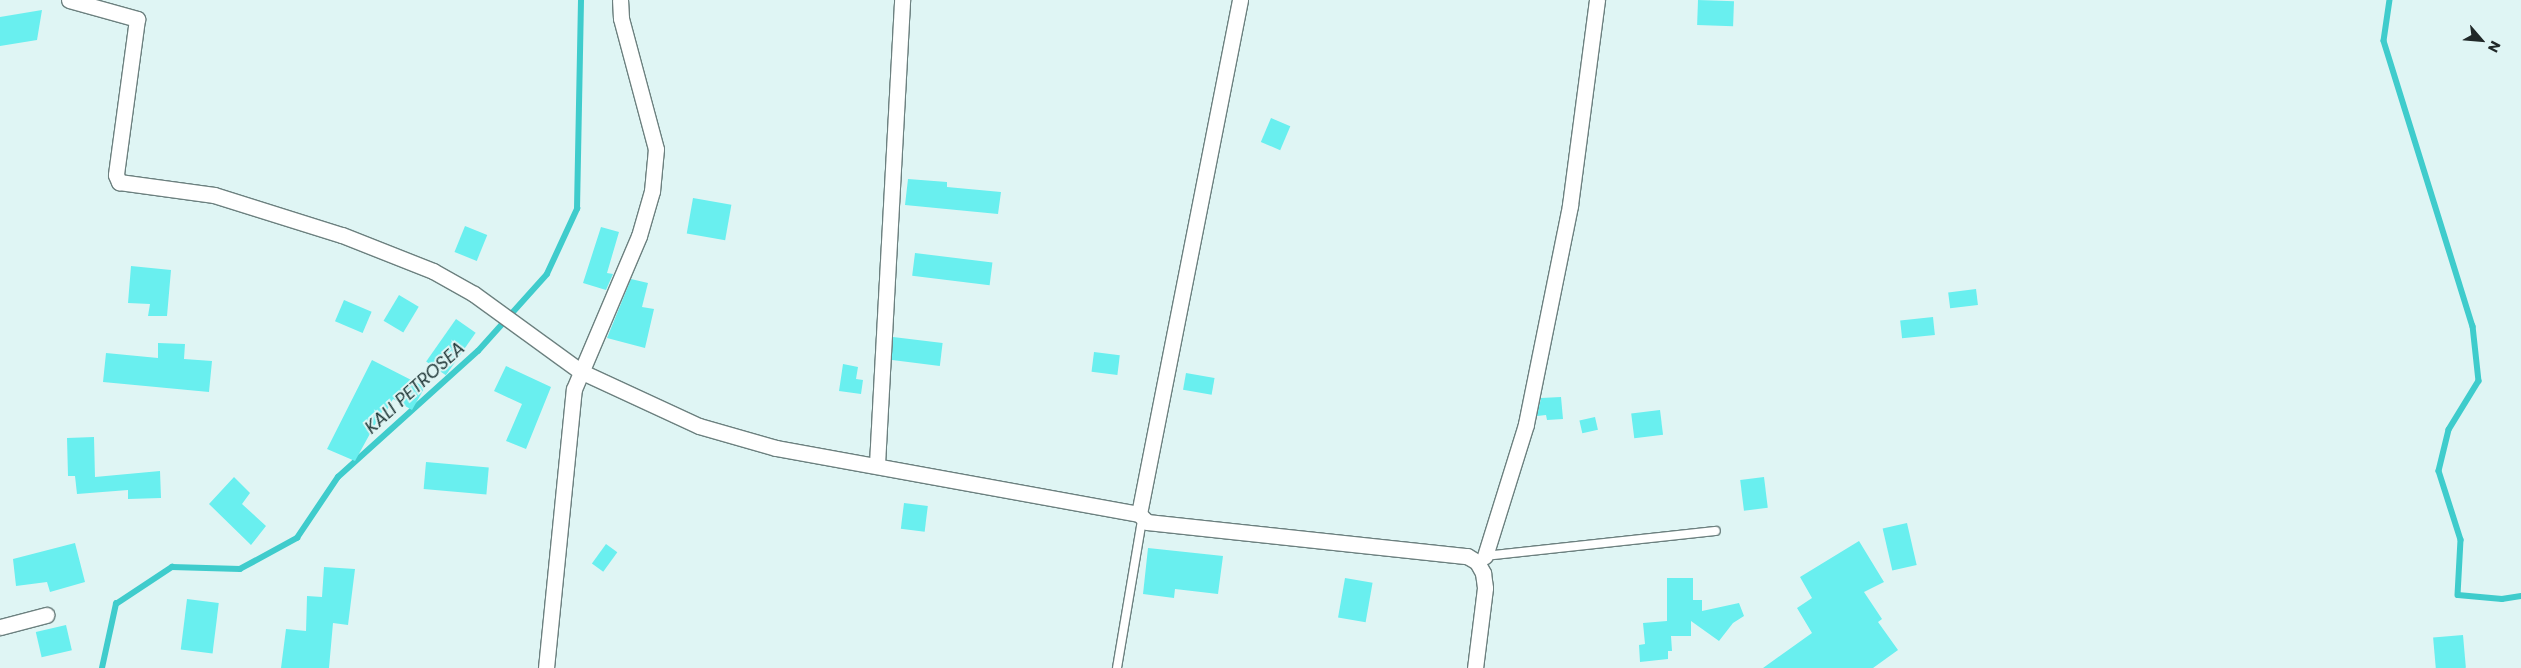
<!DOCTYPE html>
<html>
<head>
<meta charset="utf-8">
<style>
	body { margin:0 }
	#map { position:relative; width:2521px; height:668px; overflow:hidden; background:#dff5f4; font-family:Poppins,sans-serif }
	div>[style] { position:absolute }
	.stream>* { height:5.5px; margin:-2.75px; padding:0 2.75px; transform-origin:2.75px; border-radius:2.75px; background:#3fcccc }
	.building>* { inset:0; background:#69efef; transform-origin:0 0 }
	.roads { filter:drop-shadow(1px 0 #6c807f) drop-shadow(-1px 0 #6c807f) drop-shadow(0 1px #6c807f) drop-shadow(0 -1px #6c807f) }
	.lane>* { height:8px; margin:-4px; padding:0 4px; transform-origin:4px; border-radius:4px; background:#fff }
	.street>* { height:15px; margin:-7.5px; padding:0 7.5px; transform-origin:7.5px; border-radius:7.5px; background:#fff }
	span { translate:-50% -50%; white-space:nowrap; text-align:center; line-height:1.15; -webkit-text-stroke:4px #dff5f4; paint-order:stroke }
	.water-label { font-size:18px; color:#233a3a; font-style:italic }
	.north { position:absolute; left:2456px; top:15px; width:50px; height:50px; -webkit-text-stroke:4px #dff5f4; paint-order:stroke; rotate:117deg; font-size:14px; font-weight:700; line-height:20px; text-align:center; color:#202828 }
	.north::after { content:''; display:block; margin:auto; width:18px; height:22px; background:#202828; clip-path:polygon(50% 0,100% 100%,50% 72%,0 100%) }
</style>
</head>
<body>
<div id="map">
	<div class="stream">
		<div style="left:2390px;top:0;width:41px;rotate:98.3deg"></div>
		<div style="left:2384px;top:41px;width:299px;rotate:72.7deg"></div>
		<div style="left:2473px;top:326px;width:55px;rotate:83.8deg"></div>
		<div style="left:2479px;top:381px;width:57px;rotate:121.5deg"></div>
		<div style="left:2449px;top:430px;width:42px;rotate:103.7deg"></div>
		<div style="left:2439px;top:471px;width:72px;rotate:72.3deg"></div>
		<div style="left:2461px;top:540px;width:55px;rotate:93.1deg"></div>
		<div style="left:2458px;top:595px;width:44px;rotate:5.2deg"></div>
		<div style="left:2502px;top:599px;width:19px;rotate:-9deg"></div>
		<div style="left:102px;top:668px;width:66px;rotate:-77.7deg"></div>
		<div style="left:116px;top:604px;width:67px;rotate:-33.5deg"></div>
		<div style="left:172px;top:567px;width:68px;rotate:1.7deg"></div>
		<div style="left:240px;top:569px;width:65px;rotate:-28.5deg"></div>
		<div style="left:297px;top:538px;width:73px;rotate:-56.1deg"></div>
		<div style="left:338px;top:477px;width:188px;rotate:-42deg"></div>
		<div style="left:478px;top:351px;width:103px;rotate:-48.1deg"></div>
		<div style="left:547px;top:274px;width:72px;rotate:-65.2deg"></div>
		<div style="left:577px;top:209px;width:209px;rotate:-88.9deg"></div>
	</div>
	<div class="building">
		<div style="left:1698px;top:0;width:36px;height:25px;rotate:2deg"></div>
		<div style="clip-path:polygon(42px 10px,37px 40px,0 46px,0 17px)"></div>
		<div style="left:1271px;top:118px;width:21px;height:26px;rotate:23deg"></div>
		<div style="clip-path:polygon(908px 179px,947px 182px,947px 187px,1001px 192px,998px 214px,905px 205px)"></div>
		<div style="left:693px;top:198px;width:39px;height:36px;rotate:10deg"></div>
		<div style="left:465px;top:226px;width:24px;height:28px;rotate:22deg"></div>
		<div style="clip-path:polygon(601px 227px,619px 232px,607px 273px,613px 274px,606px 290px,583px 283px)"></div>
		<div style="left:915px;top:253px;width:78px;height:23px;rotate:7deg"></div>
		<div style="clip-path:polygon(131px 266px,171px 270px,167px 316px,148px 316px,150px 304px,128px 303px)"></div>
		<div style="clip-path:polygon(631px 279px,648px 283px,642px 307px,654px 309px,645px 348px,607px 338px)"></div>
		<div style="left:1976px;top:289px;width:16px;height:28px;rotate:83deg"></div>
		<div style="left:399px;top:295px;width:23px;height:30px;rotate:31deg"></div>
		<div style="left:344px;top:300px;width:30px;height:23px;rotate:23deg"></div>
		<div style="left:1933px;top:317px;width:18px;height:33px;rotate:84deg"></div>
		<div style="left:456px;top:319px;width:24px;height:52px;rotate:35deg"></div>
		<div style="left:893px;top:337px;width:50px;height:23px;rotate:7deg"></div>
		<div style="clip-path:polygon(158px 343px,185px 344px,184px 359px,212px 361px,209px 392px,103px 382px,106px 353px,158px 358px)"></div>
		<div style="left:1094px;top:352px;width:26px;height:20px;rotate:7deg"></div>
		<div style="clip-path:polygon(372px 360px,425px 387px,412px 410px,393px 399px,386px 412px,383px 410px,355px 461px,327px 449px)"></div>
		<div style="clip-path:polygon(843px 364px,858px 367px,856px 379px,863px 380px,861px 394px,839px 391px)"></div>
		<div style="clip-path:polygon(506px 366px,551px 387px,526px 449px,506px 441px,522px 404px,494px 391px)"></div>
		<div style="left:1186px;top:373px;width:29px;height:17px;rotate:10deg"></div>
		<div style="clip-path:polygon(1561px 397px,1563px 419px,1547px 420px,1546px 415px,1537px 416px,1541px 398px)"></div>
		<div style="left:1660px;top:410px;width:25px;height:29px;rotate:83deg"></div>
		<div style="left:1595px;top:417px;width:13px;height:16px;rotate:77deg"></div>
		<div style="clip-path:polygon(94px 437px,95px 477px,160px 471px,161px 498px,128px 499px,128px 490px,77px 494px,75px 476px,68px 476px,67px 438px)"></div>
		<div style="left:426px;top:462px;width:63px;height:27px;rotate:5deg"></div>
		<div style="clip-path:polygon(234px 477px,250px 493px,242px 504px,266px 526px,251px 545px,209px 504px)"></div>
		<div style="left:1764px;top:477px;width:31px;height:24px;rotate:83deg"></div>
		<div style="left:904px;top:503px;width:24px;height:26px;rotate:7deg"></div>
		<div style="left:1907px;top:523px;width:43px;height:25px;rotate:77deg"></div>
		<div style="clip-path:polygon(1859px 541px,1884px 582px,1864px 592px,1882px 619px,1878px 622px,1898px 650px,1873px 668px,1763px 668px,1812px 633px,1797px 608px,1812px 598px,1800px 577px)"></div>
		<div style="clip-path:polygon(75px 543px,85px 582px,50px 592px,47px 582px,16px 586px,13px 559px)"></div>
		<div style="left:606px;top:544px;width:14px;height:24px;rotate:36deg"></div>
		<div style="clip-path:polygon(1148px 548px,1223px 556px,1218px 594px,1175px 589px,1174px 598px,1143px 594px)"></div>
		<div style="clip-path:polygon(324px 567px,355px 569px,348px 625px,333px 623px,329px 668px,281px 668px,286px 629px,306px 631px,307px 596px,322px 597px)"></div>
		<div style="left:1345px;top:578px;width:28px;height:40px;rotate:10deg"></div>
		<div style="clip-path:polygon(1667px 578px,1693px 578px,1693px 600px,1702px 600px,1702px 611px,1739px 603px,1744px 616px,1733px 623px,1719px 641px,1691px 621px,1691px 636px,1671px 636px,1672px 651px,1668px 651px,1668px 659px,1640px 662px,1639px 645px,1645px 644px,1643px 623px,1667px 621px)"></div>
		<div style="left:187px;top:599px;width:32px;height:51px;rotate:7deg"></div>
		<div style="left:66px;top:625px;width:26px;height:31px;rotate:77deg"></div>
		<div style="left:2463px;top:635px;width:33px;height:30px;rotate:85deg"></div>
	</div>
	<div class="roads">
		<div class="lane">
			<div style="left:1484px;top:556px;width:233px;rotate:-6.2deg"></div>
			<div style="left:1117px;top:668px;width:150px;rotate:-80.4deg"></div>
		</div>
		<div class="street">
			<div style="left:69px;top:0;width:71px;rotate:15.6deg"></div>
			<div style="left:137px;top:19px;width:157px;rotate:97.7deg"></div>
			<div style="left:116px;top:175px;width:8px;rotate:67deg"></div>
			<div style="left:119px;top:182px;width:96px;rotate:7.8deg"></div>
			<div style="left:214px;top:195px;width:134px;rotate:17.4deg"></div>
			<div style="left:342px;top:235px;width:98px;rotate:21.6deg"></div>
			<div style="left:433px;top:271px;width:47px;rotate:29.3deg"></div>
			<div style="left:474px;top:294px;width:131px;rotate:36deg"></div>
			<div style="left:580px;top:371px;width:131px;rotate:24.8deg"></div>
			<div style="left:699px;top:426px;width:80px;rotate:15.9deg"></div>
			<div style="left:776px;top:448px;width:369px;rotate:10.3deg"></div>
			<div style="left:1240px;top:0;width:524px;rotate:101.12deg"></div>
			<div style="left:1139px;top:514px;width:11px;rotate:45deg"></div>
			<div style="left:1147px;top:522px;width:322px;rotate:6.1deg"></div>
			<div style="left:1467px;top:556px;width:12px;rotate:31deg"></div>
			<div style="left:1477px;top:562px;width:13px;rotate:61deg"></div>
			<div style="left:1483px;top:573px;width:15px;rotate:82deg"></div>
			<div style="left:1485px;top:588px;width:81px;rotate:97.1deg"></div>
			<div style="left:877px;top:464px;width:465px;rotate:-86.9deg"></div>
			<div style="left:1485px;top:556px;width:138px;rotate:-72.7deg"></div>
			<div style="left:1526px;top:424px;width:223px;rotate:-78.6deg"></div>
			<div style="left:1570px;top:205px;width:207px;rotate:-82.5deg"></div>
			<div style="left:0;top:627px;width:48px;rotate:-14.6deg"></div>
			<div style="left:546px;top:668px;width:280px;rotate:-84.3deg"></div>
			<div style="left:574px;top:389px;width:166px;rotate:-67deg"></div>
			<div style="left:639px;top:236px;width:47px;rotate:-73.9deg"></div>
			<div style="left:652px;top:191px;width:42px;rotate:-84.6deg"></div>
			<div style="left:656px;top:149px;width:136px;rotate:-105deg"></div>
			<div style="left:621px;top:18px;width:18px;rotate:-93deg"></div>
		</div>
	</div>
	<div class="water-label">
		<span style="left:415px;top:388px;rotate:-42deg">KALI PETROSEA</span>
	</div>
	<div class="north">N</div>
</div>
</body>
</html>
